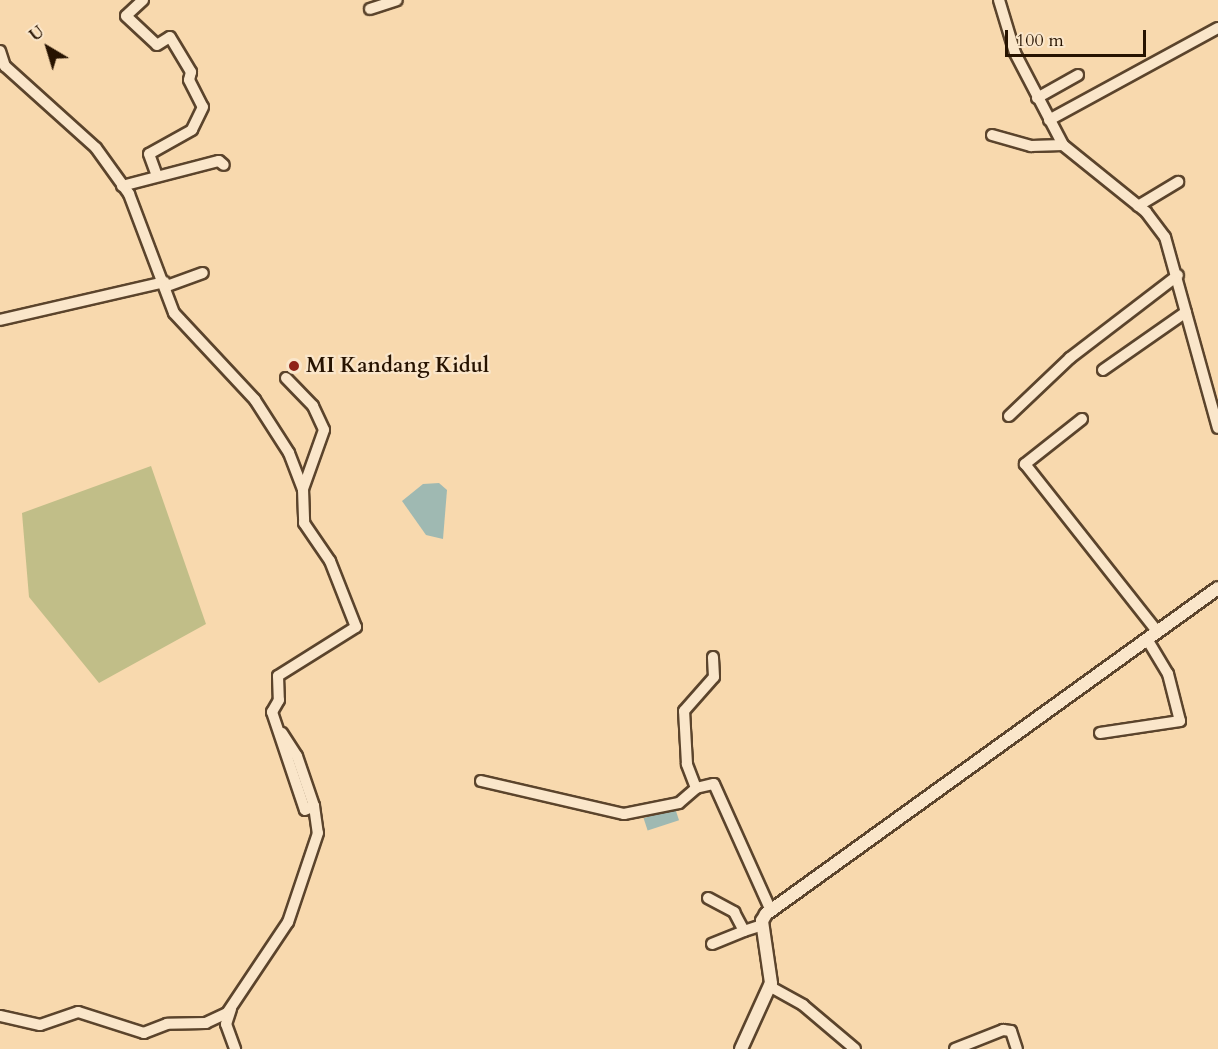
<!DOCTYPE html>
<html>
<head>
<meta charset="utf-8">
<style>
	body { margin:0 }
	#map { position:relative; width:1218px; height:1049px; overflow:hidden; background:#f8d9ae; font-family:Cardo,serif }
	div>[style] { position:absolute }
	.green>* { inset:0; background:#c1be88 }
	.water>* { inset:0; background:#9fb9b2; transform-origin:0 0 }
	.roads { filter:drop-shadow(2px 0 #5b442c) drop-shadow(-2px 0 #5b442c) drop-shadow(0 2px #5b442c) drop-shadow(0 -2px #5b442c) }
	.minor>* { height:10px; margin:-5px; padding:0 5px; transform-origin:5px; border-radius:5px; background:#fae6ca }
	.tertiary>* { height:12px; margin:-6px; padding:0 6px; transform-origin:6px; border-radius:6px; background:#fae6ca }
	.dots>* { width:16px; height:16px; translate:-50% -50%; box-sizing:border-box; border:3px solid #fae6ca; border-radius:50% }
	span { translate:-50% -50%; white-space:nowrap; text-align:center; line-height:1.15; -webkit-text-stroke:4.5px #fae6ca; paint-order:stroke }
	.poi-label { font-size:21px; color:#271300; font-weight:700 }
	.left { translate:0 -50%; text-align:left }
	.north { position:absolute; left:18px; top:18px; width:60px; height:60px; -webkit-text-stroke:4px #fae6ca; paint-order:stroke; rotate:322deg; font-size:16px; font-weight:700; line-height:24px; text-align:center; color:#271300 }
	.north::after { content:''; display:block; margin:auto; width:21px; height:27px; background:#271300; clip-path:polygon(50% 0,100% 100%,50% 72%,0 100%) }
	.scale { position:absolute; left:1005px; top:30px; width:141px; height:27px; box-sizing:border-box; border:3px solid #271300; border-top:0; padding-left:8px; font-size:18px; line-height:21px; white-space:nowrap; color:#271300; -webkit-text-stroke:4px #fae6ca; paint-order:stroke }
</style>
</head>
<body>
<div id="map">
	<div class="green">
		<div style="clip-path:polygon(151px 466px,206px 624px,99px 683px,29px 597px,22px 513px)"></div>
	</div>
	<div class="water">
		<div style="clip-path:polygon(439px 483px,447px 490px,443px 539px,426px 535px,402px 501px,423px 484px)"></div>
		<div style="left:675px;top:808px;width:13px;height:33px;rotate:72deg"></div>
	</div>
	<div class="roads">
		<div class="minor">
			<div style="left:143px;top:0;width:23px;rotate:137deg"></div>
			<div style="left:126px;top:16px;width:42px;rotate:43.1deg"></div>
			<div style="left:157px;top:45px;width:15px;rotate:-32deg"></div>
			<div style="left:170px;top:37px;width:41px;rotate:59deg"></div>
			<div style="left:191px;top:72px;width:8px;rotate:104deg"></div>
			<div style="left:189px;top:80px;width:30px;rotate:63deg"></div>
			<div style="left:203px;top:107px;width:25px;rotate:116deg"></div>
			<div style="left:192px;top:130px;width:49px;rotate:150.8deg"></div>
			<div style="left:149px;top:154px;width:23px;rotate:70deg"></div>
			<div style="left:999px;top:0;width:55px;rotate:73.2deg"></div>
			<div style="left:1015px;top:53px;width:104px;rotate:62.4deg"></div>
			<div style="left:1063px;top:145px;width:107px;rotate:38.9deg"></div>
			<div style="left:1146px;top:212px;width:31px;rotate:53deg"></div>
			<div style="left:1165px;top:237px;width:198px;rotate:74.5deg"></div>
			<div style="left:370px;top:9px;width:28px;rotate:-18deg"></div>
			<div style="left:0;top:51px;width:16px;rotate:72deg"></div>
			<div style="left:5px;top:66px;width:122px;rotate:42deg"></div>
			<div style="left:96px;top:148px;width:57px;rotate:54.3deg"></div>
			<div style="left:129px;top:194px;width:127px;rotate:69.3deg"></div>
			<div style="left:174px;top:313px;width:119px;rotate:47deg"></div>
			<div style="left:255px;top:400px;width:63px;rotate:57.3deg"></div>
			<div style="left:289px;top:453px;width:39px;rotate:69deg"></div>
			<div style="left:303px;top:489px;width:34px;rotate:88deg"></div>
			<div style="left:304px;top:523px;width:46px;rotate:55.6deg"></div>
			<div style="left:330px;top:561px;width:71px;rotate:68.5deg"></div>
			<div style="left:356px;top:627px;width:92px;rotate:147.9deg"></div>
			<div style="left:278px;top:676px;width:24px;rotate:88deg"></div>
			<div style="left:279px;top:700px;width:14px;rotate:120deg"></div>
			<div style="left:272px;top:712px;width:103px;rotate:71.4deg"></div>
			<div style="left:305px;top:810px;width:10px;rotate:-24deg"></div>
			<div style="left:314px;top:806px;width:27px;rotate:82deg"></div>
			<div style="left:318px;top:833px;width:94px;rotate:108.6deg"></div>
			<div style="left:288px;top:922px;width:110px;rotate:123.8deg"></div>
			<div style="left:227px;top:1013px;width:23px;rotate:155deg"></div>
			<div style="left:206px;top:1023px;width:39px;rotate:179deg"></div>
			<div style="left:167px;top:1024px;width:25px;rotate:159deg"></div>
			<div style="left:144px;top:1033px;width:69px;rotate:-162.3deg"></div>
			<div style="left:78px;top:1012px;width:40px;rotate:161.1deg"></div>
			<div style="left:40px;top:1025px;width:41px;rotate:-167.3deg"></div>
			<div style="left:1037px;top:98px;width:47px;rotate:-29.3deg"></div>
			<div style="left:1049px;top:120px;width:192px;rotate:-28.6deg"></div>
			<div style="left:992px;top:135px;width:41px;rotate:15.8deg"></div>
			<div style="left:1031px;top:146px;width:32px;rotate:-2deg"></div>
			<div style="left:122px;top:186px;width:100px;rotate:-14.5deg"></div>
			<div style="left:219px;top:161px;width:6px;rotate:39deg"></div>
			<div style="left:1138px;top:206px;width:47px;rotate:-31deg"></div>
			<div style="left:167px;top:286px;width:38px;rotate:-20deg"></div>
			<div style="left:0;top:320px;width:169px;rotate:-13deg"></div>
			<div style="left:1103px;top:370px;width:101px;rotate:-34.9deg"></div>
			<div style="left:286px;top:378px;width:39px;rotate:46deg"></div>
			<div style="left:313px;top:406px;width:26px;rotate:65deg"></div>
			<div style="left:324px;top:430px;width:63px;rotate:109.6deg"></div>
			<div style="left:1009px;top:416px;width:84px;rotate:-43.6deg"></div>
			<div style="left:1070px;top:358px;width:136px;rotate:-37.5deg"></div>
			<div style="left:1082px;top:419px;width:73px;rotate:141.7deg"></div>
			<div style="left:1025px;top:464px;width:213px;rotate:51.7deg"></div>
			<div style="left:282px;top:733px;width:27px;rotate:57deg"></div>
			<div style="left:297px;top:756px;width:53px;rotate:71.2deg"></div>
			<div style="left:1100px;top:733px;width:81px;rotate:-8.5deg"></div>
			<div style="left:1180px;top:721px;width:49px;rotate:-104.3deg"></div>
			<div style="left:1168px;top:674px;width:41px;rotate:-121deg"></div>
			<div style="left:481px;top:781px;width:147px;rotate:13deg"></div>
			<div style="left:624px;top:814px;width:56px;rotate:-11.3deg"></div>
			<div style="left:679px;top:803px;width:23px;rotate:-41deg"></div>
			<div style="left:696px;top:788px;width:18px;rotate:-13deg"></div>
			<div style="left:714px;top:784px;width:139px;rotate:65.8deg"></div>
			<div style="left:696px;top:788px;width:26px;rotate:-111deg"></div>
			<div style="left:687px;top:764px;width:53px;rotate:-93.2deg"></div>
			<div style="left:684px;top:711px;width:45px;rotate:-48.6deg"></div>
			<div style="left:714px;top:677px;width:20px;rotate:-93deg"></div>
			<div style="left:708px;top:898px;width:30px;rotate:28deg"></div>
			<div style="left:734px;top:912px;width:21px;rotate:62deg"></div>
			<div style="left:744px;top:931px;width:19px;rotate:-18deg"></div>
			<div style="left:712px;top:944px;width:35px;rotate:-22deg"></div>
			<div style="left:769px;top:986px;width:39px;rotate:29deg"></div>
			<div style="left:803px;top:1005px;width:68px;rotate:40.2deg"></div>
			<div style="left:231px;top:1009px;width:16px;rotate:108deg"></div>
			<div style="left:226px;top:1024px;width:27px;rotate:70deg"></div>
			<div style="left:955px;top:1049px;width:52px;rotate:-21.6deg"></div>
			<div style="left:1003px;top:1030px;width:8px;rotate:7deg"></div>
			<div style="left:1011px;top:1031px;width:19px;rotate:72deg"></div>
		</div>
		<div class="tertiary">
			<div style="left:741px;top:1049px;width:72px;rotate:-65.6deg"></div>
			<div style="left:771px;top:983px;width:63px;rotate:-98.3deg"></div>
			<div style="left:762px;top:921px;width:8px;rotate:-60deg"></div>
			<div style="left:766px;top:914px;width:557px;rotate:-35.8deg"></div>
		</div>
	</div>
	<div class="dots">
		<div style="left:294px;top:366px;background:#8f2418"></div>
	</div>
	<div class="poi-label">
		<span class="left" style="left:306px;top:366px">MI Kandang Kidul</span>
	</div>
	<div class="north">U</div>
	<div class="scale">100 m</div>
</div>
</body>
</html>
